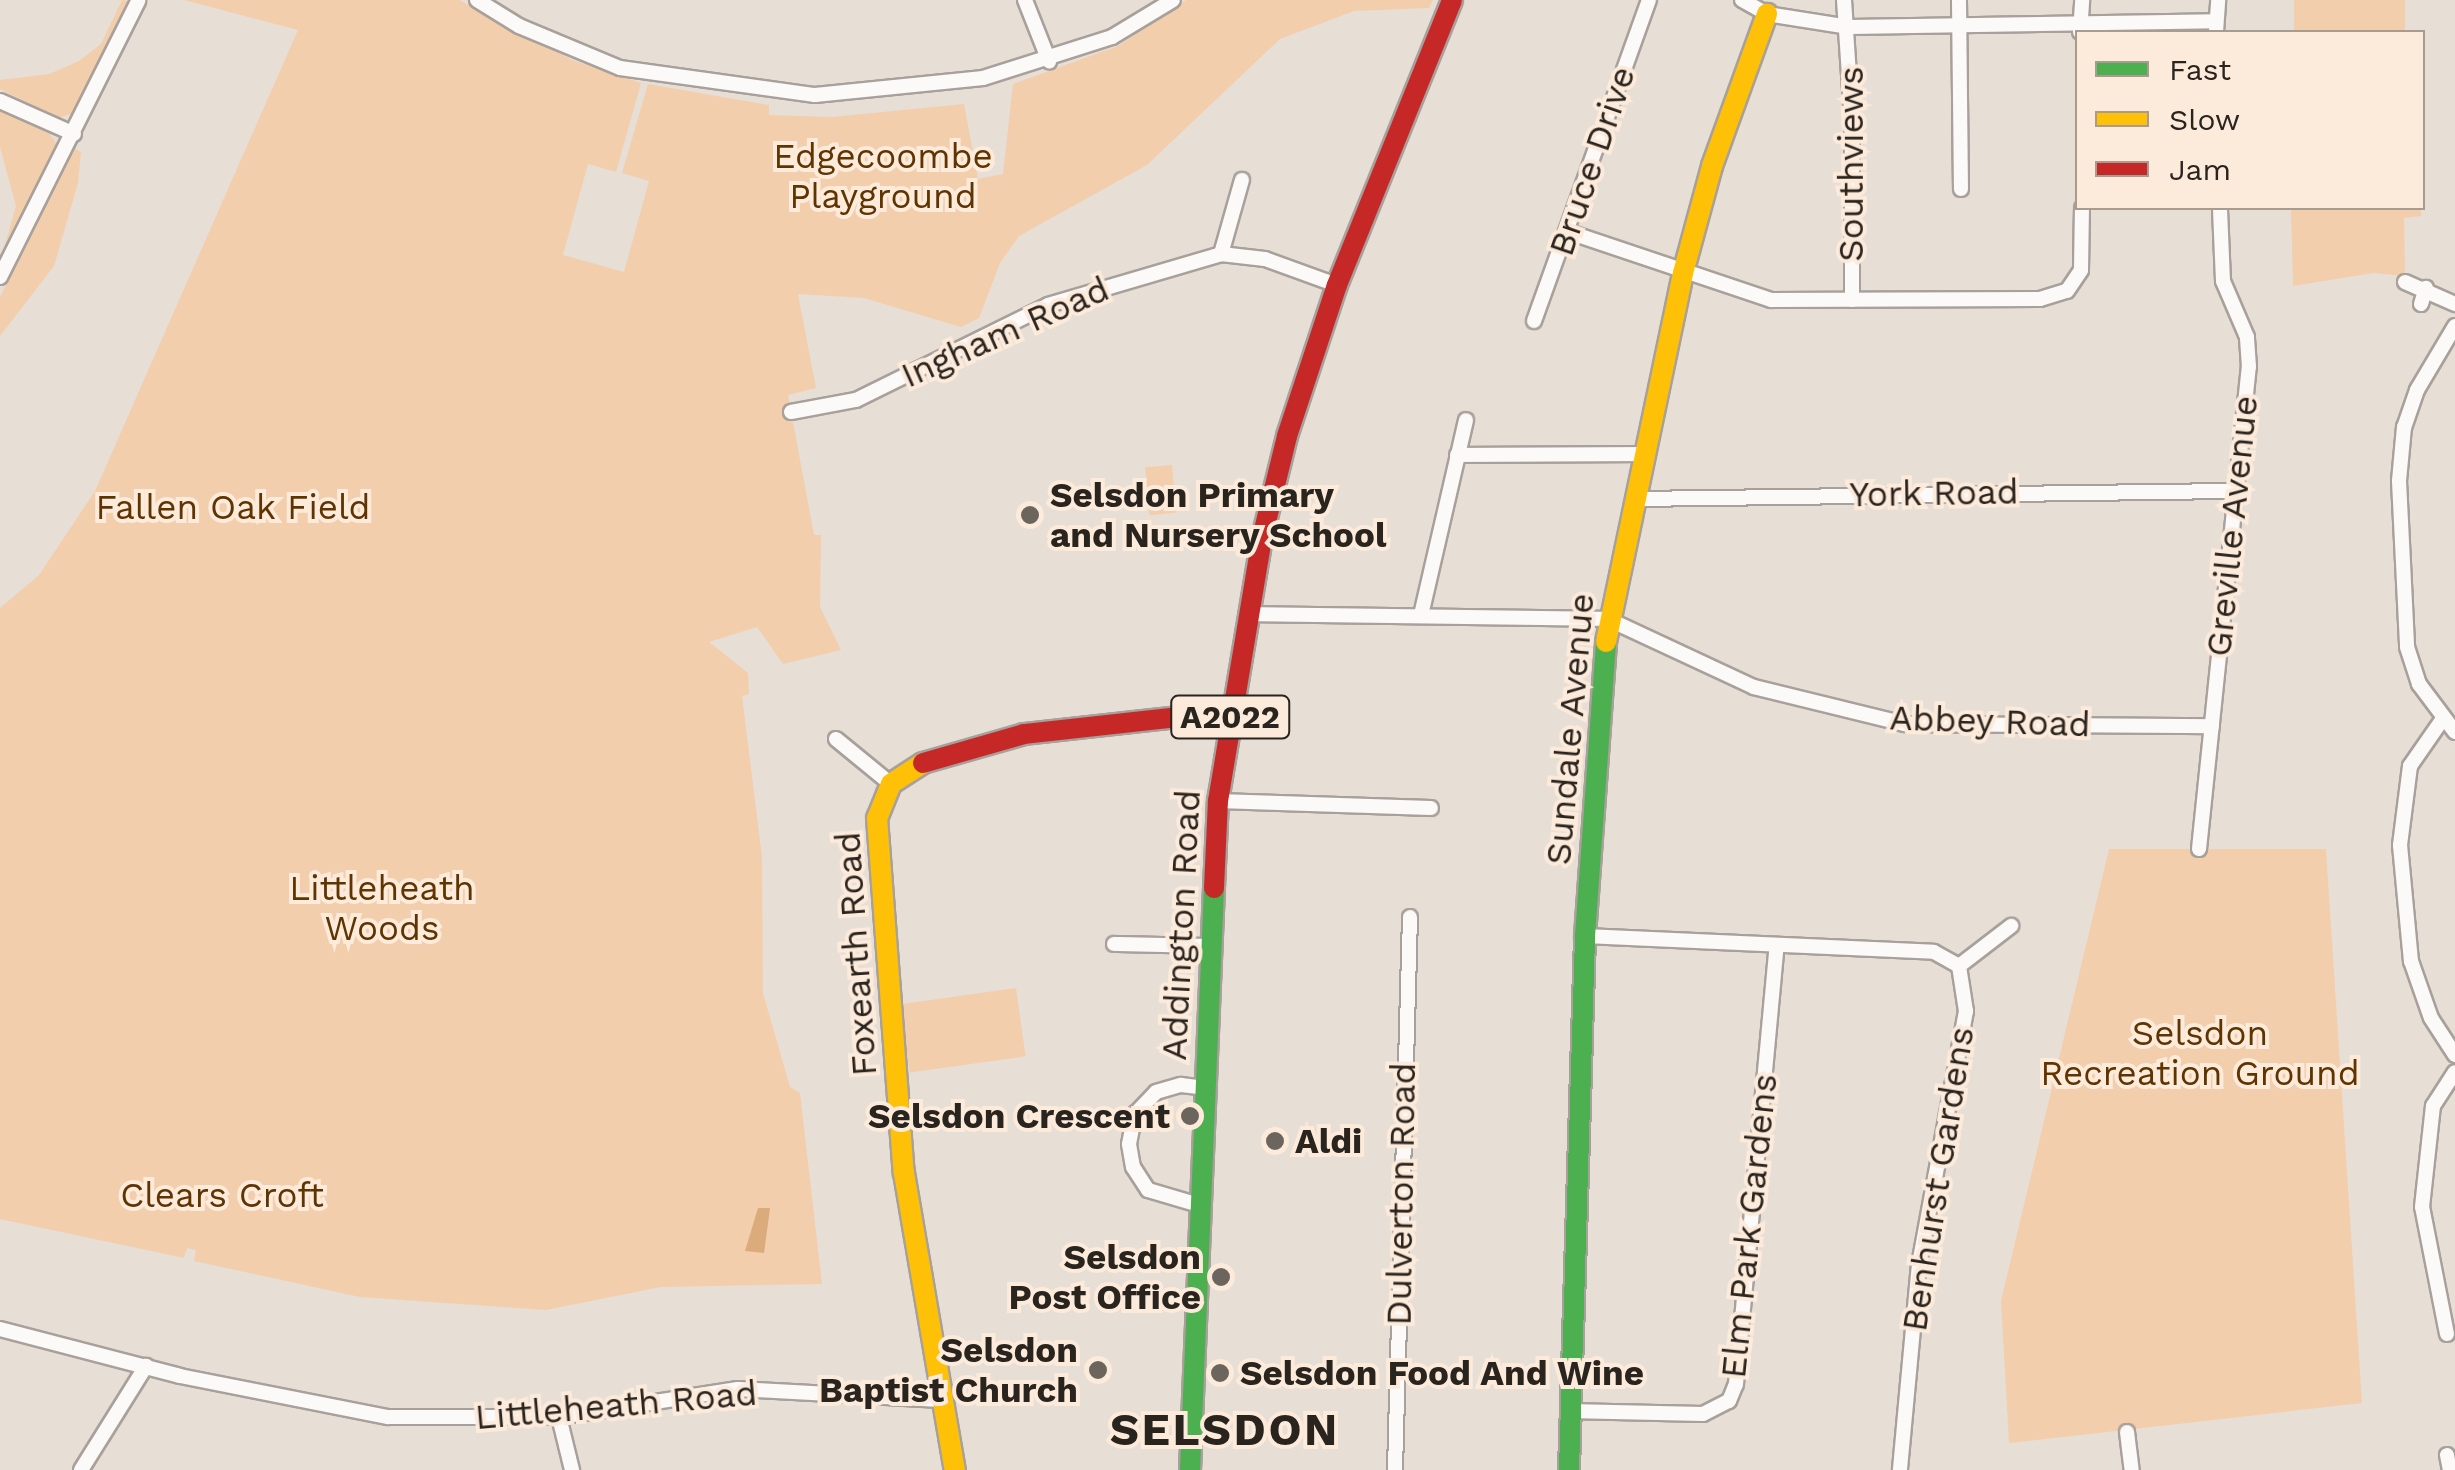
<!DOCTYPE html>
<html>
<head>
<meta charset="utf-8">
<style>
	body { margin:0 }
	#map { position:relative; width:2455px; height:1470px; overflow:hidden; background:#e7ded5; font-family:"Work Sans",sans-serif }
	div>[style] { position:absolute }
	.green>* { inset:0; background:#f3ceac; transform-origin:0 0 }
	.water>* { inset:0; background:#dbab7b }
	.roads { filter:drop-shadow(2px 0 #a8a09a) drop-shadow(-2px 0 #a8a09a) drop-shadow(0 2px #a8a09a) drop-shadow(0 -2px #a8a09a) }
	.street>* { height:14px; margin:-7px; padding:0 7px; transform-origin:7px; border-radius:7px; background:#fbfaf9 }
	.fast>* { height:20px; margin:-10px; padding:0 10px; transform-origin:10px; border-radius:10px; background:#4caf50 }
	.slow>* { height:20px; margin:-10px; padding:0 10px; transform-origin:10px; border-radius:10px; background:#ffc107 }
	.jam>* { height:20px; margin:-10px; padding:0 10px; transform-origin:10px; border-radius:10px; background:#c62828 }
	.dots>* { width:28px; height:28px; translate:-50% -50%; box-sizing:border-box; border:5px solid #fceadb; border-radius:50% }
	span { translate:-50% -50%; white-space:nowrap; text-align:center; line-height:1.15; -webkit-text-stroke:8px #fceadb; paint-order:stroke }
	.shield-label span { padding:2px 8px; background:#fceadb; border:2px solid; border-radius:8px; -webkit-text-stroke-width:0 }
	.shield-label { font-size:32px; color:#2a241e; font-weight:700 }
	.park-label { font-size:35px; color:#5f3400 }
	.street-label { font-size:35px; color:#2a241e }
	.poi-label { font-size:35px; color:#2a241e; font-weight:700 }
	.left { translate:0 -50%; text-align:left }
	.right { translate:-100% -50%; text-align:right }
	.district-label { font-size:45px; color:#2a241e; font-weight:700; letter-spacing:2.5px }
	.legend { position:absolute; left:2075px; top:30px; width:350px; height:180px; box-sizing:border-box; background:#fceadb; border:2px solid #a89b8f; margin:0; padding:12px 18px; list-style:none; font-size:30px; color:#2a241e }
	.legend li { display:flex; align-items:center; gap:20px; height:50px }
	.legend b { width:50px; border:2px solid #a89b8f }
</style>
</head>
<body>
<div id="map">
	<div class="green">
		<div style="clip-path:polygon(122px 0,128px 1px,74px 113px,58px 118px,0 89px,0 80px,49px 74px,79px 61px,101px 44px)"></div>
		<div style="clip-path:polygon(184px 0,459px 0,572px 60px,641px 83px,616px 172px,588px 164px,563px 255px,624px 272px,649px 181px,622px 173px,648px 84px,769px 105px,769px 115px,832px 117px,964px 104px,978px 179px,1003px 174px,1013px 84px,1118px 46px,1186px 0,1433px 0,1429px 8px,1354px 11px,1280px 39px,1147px 165px,1019px 236px,1000px 263px,979px 318px,961px 327px,864px 298px,798px 294px,816px 388px,788px 395px,814px 535px,821px 535px,820px 607px,841px 650px,783px 664px,757px 627px,709px 642px,748px 673px,749px 694px,742px 696px,762px 857px,763px 993px,790px 1087px,800px 1093px,822px 1284px,661px 1287px,546px 1310px,360px 1297px,194px 1261px,196px 1250px,187px 1248px,184px 1258px,0 1219px,0 608px,39px 575px,95px 491px,298px 30px)"></div>
		<div style="left:2294px;top:0;width:111px;height:32px"></div>
		<div style="clip-path:polygon(0 109px,49px 133px,59px 147px,0 262px,16px 206px,0 147px)"></div>
		<div style="clip-path:polygon(74px 148px,81px 152px,78px 183px,54px 266px,0 336px,0 297px)"></div>
		<div style="clip-path:polygon(2291px 208px,2421px 208px,2421px 216px,2404px 218px,2405px 276px,2373px 273px,2293px 286px)"></div>
		<div style="left:1172px;top:465px;width:48px;height:27px;rotate:85deg"></div>
		<div style="clip-path:polygon(2109px 849px,2326px 849px,2362px 1403px,2009px 1443px,2001px 1301px)"></div>
		<div style="left:1016px;top:988px;width:69px;height:117px;rotate:82deg"></div>
	</div>
	<div class="water">
		<div style="clip-path:polygon(758px 1208px,770px 1208px,764px 1253px,745px 1251px)"></div>
	</div>
	<div class="roads">
		<div class="street">
			<div style="left:477px;top:0;width:49px;rotate:31.8deg"></div>
			<div style="left:519px;top:26px;width:109px;rotate:22.6deg"></div>
			<div style="left:620px;top:68px;width:197px;rotate:7.9deg"></div>
			<div style="left:815px;top:95px;width:169px;rotate:-5.8deg"></div>
			<div style="left:983px;top:78px;width:135px;rotate:-17.6deg"></div>
			<div style="left:1112px;top:37px;width:71px;rotate:-31.2deg"></div>
			<div style="left:1025px;top:0;width:66px;rotate:68.5deg"></div>
			<div style="left:1742px;top:0;width:29px;rotate:29deg"></div>
			<div style="left:1767px;top:14px;width:83px;rotate:9deg"></div>
			<div style="left:1849px;top:27px;width:367px;rotate:-0.9deg"></div>
			<div style="left:1844px;top:0;width:120px;rotate:86.2deg"></div>
			<div style="left:1852px;top:120px;width:180px;rotate:90deg"></div>
			<div style="left:1959px;top:0;width:189px;rotate:89.4deg"></div>
			<div style="left:2080px;top:32px;width:32px;rotate:-86deg"></div>
			<div style="left:2216px;top:32px;width:32px;rotate:-86deg"></div>
			<div style="left:0;top:101px;width:81px;rotate:24deg"></div>
			<div style="left:1569px;top:232px;width:213px;rotate:18.6deg"></div>
			<div style="left:1771px;top:300px;width:269px;rotate:-0.2deg"></div>
			<div style="left:2040px;top:299px;width:28px;rotate:-17deg"></div>
			<div style="left:2067px;top:291px;width:25px;rotate:-56deg"></div>
			<div style="left:2081px;top:270px;width:62px;rotate:-89.1deg"></div>
			<div style="left:1221px;top:254px;width:77px;rotate:-74.2deg"></div>
			<div style="left:0;top:277px;width:309px;rotate:-63.4deg"></div>
			<div style="left:2405px;top:282px;width:55px;rotate:23.7deg"></div>
			<div style="left:2421px;top:304px;width:17px;rotate:-73deg"></div>
			<div style="left:1534px;top:321px;width:341px;rotate:-70.3deg"></div>
			<div style="left:2455px;top:326px;width:74px;rotate:120.7deg"></div>
			<div style="left:2417px;top:390px;width:39px;rotate:109deg"></div>
			<div style="left:2404px;top:427px;width:54px;rotate:95.3deg"></div>
			<div style="left:2399px;top:481px;width:166px;rotate:87.2deg"></div>
			<div style="left:2407px;top:647px;width:39px;rotate:72deg"></div>
			<div style="left:2419px;top:684px;width:60px;rotate:53.1deg"></div>
			<div style="left:791px;top:412px;width:66px;rotate:-10.5deg"></div>
			<div style="left:856px;top:400px;width:214px;rotate:-26.3deg"></div>
			<div style="left:1048px;top:305px;width:180px;rotate:-16.4deg"></div>
			<div style="left:1221px;top:254px;width:44px;rotate:6.5deg"></div>
			<div style="left:1265px;top:259px;width:77px;rotate:19.9deg"></div>
			<div style="left:1457px;top:455px;width:188px;rotate:-0.3deg"></div>
			<div style="left:1635px;top:499px;width:598px;rotate:-0.77deg"></div>
			<div style="left:1249px;top:614px;width:359px;rotate:0.8deg"></div>
			<div style="left:1608px;top:619px;width:161px;rotate:25deg"></div>
			<div style="left:1754px;top:687px;width:155px;rotate:13.8deg"></div>
			<div style="left:1905px;top:724px;width:307px;rotate:0.4deg"></div>
			<div style="left:1421px;top:615px;width:200px;rotate:-77deg"></div>
			<div style="left:2442px;top:720px;width:56px;rotate:124.8deg"></div>
			<div style="left:2410px;top:766px;width:80px;rotate:97.2deg"></div>
			<div style="left:2400px;top:845px;width:117px;rotate:84.6deg"></div>
			<div style="left:2411px;top:961px;width:60px;rotate:70.7deg"></div>
			<div style="left:2431px;top:1018px;width:44px;rotate:57deg"></div>
			<div style="left:836px;top:739px;width:71px;rotate:39.3deg"></div>
			<div style="left:1218px;top:801px;width:213px;rotate:1.9deg"></div>
			<div style="left:2199px;top:849px;width:485px;rotate:-84.1deg"></div>
			<div style="left:2249px;top:367px;width:30px;rotate:-94deg"></div>
			<div style="left:2247px;top:337px;width:61px;rotate:-113.2deg"></div>
			<div style="left:2223px;top:281px;width:73px;rotate:-92.4deg"></div>
			<div style="left:1585px;top:936px;width:349px;rotate:2.6deg"></div>
			<div style="left:1934px;top:952px;width:29px;rotate:29deg"></div>
			<div style="left:1959px;top:966px;width:46px;rotate:81.2deg"></div>
			<div style="left:1966px;top:1011px;width:257px;rotate:100.5deg"></div>
			<div style="left:1919px;top:1264px;width:207px;rotate:95.3deg"></div>
			<div style="left:1114px;top:944px;width:97px;rotate:1.2deg"></div>
			<div style="left:1959px;top:966px;width:66px;rotate:-37.6deg"></div>
			<div style="left:1199px;top:1205px;width:53px;rotate:-163.6deg"></div>
			<div style="left:1148px;top:1190px;width:27px;rotate:-123deg"></div>
			<div style="left:1133px;top:1167px;width:23px;rotate:-100deg"></div>
			<div style="left:1129px;top:1144px;width:31px;rotate:-79deg"></div>
			<div style="left:1135px;top:1114px;width:30px;rotate:-46deg"></div>
			<div style="left:1156px;top:1092px;width:26px;rotate:-16deg"></div>
			<div style="left:1181px;top:1085px;width:24px;rotate:7deg"></div>
			<div style="left:0;top:1329px;width:186px;rotate:14.6deg"></div>
			<div style="left:180px;top:1376px;width:212px;rotate:11.2deg"></div>
			<div style="left:388px;top:1417px;width:171px"></div>
			<div style="left:559px;top:1417px;width:181px;rotate:-8.9deg"></div>
			<div style="left:738px;top:1389px;width:203px;rotate:3.1deg"></div>
			<div style="left:2447px;top:1334px;width:129px;rotate:-101.1deg"></div>
			<div style="left:2422px;top:1207px;width:102px;rotate:-83.8deg"></div>
			<div style="left:2433px;top:1106px;width:40px;rotate:-57.1deg"></div>
			<div style="left:1568px;top:1411px;width:135px;rotate:1.3deg"></div>
			<div style="left:1703px;top:1414px;width:29px;rotate:-27deg"></div>
			<div style="left:1729px;top:1401px;width:18px;rotate:-68deg"></div>
			<div style="left:1736px;top:1384px;width:440px;rotate:-84.7deg"></div>
			<div style="left:559px;top:1417px;width:55px;rotate:76.2deg"></div>
			<div style="left:2127px;top:1432px;width:38px;rotate:83deg"></div>
			<div style="left:2447px;top:1455px;width:15px;rotate:79deg"></div>
			<div style="left:81px;top:1470px;width:123px;rotate:-58deg"></div>
			<div style="left:1395px;top:1470px;width:553px;rotate:-88.45deg"></div>
		</div>
		<div class="fast">
			<div style="left:1190px;top:1470px;width:582px;rotate:-87.64deg"></div>
			<div style="left:1569px;top:1470px;width:534px;rotate:-88.28deg"></div>
			<div style="left:1585px;top:936px;width:295px;rotate:-85.9deg"></div>
		</div>
		<div class="slow">
			<div style="left:1606px;top:642px;width:377px;rotate:-78.2deg"></div>
			<div style="left:1683px;top:273px;width:111px;rotate:-74.8deg"></div>
			<div style="left:1712px;top:166px;width:162px;rotate:-70.1deg"></div>
			<div style="left:923px;top:763px;width:38px;rotate:147deg"></div>
			<div style="left:891px;top:784px;width:37px;rotate:112deg"></div>
			<div style="left:877px;top:818px;width:356px;rotate:85.7deg"></div>
			<div style="left:904px;top:1173px;width:301px;rotate:80.3deg"></div>
		</div>
		<div class="jam">
			<div style="left:923px;top:763px;width:105px;rotate:-16deg"></div>
			<div style="left:1024px;top:734px;width:208px;rotate:-6.3deg"></div>
			<div style="left:1214px;top:888px;width:87px;rotate:-87.4deg"></div>
			<div style="left:1218px;top:801px;width:267px;rotate:-80.5deg"></div>
			<div style="left:1262px;top:538px;width:105px;rotate:-76.2deg"></div>
			<div style="left:1287px;top:436px;width:159px;rotate:-71.7deg"></div>
			<div style="left:1337px;top:285px;width:307px;rotate:-68deg"></div>
		</div>
	</div>
	<div class="dots">
		<div style="left:1030px;top:515px;background:#6c655e"></div>
		<div style="left:1190px;top:1116px;background:#6c655e"></div>
		<div style="left:1275px;top:1141px;background:#6c655e"></div>
		<div style="left:1221px;top:1277px;background:#6c655e"></div>
		<div style="left:1098px;top:1370px;background:#6c655e"></div>
		<div style="left:1220px;top:1373px;background:#6c655e"></div>
	</div>
	<div class="shield-label">
		<span style="left:1230px;top:717px">A2022</span>
	</div>
	<div class="park-label">
		<span style="left:883px;top:176px">Edgecoombe<br>Playground</span>
		<span style="left:233px;top:507px">Fallen Oak Field</span>
		<span style="left:382px;top:908px">Littleheath<br>Woods</span>
		<span style="left:2200px;top:1053px">Selsdon<br>Recreation Ground</span>
		<span style="left:222px;top:1195px">Clears Croft</span>
	</div>
	<div class="street-label">
		<span style="left:1592px;top:161px;rotate:-71deg">Bruce Drive</span>
		<span style="left:1851px;top:164px;rotate:-90deg">Southviews</span>
		<span style="left:1005px;top:332px;rotate:-24deg">Ingham Road</span>
		<span style="left:1934px;top:493px;rotate:-1deg">York Road</span>
		<span style="left:2232px;top:526px;rotate:-84deg">Greville Avenue</span>
		<span style="left:1990px;top:721px;rotate:2deg">Abbey Road</span>
		<span style="left:1570px;top:729px;rotate:-85deg">Sundale Avenue</span>
		<span style="left:1181px;top:925px;rotate:-87deg">Addington Road</span>
		<span style="left:856px;top:954px;rotate:-94deg">Foxearth Road</span>
		<span style="left:1938px;top:1179px;rotate:-81deg">Benhurst Gardens</span>
		<span style="left:1401px;top:1194px;rotate:-89deg">Dulverton Road</span>
		<span style="left:1749px;top:1226px;rotate:-84deg">Elm Park Gardens</span>
		<span style="left:616px;top:1405px;rotate:-5deg">Littleheath Road</span>
	</div>
	<div class="poi-label">
		<span class="left" style="left:1050px;top:515px">Selsdon Primary<br>and Nursery School</span>
		<span class="right" style="left:1170px;top:1116px">Selsdon Crescent</span>
		<span class="left" style="left:1295px;top:1141px">Aldi</span>
		<span class="right" style="left:1201px;top:1277px">Selsdon<br>Post Office</span>
		<span class="right" style="left:1078px;top:1370px">Selsdon<br>Baptist Church</span>
		<span class="left" style="left:1240px;top:1373px">Selsdon Food And Wine</span>
	</div>
	<div class="district-label">
		<span style="left:1225px;top:1430px">SELSDON</span>
	</div>
	<ul class="legend">
	<li><b style="height:12px;background:#4caf50"></b>Fast</li>
	<li><b style="height:12px;background:#ffc107"></b>Slow</li>
	<li><b style="height:12px;background:#c62828"></b>Jam</li>
	</ul>
</div>
</body>
</html>
